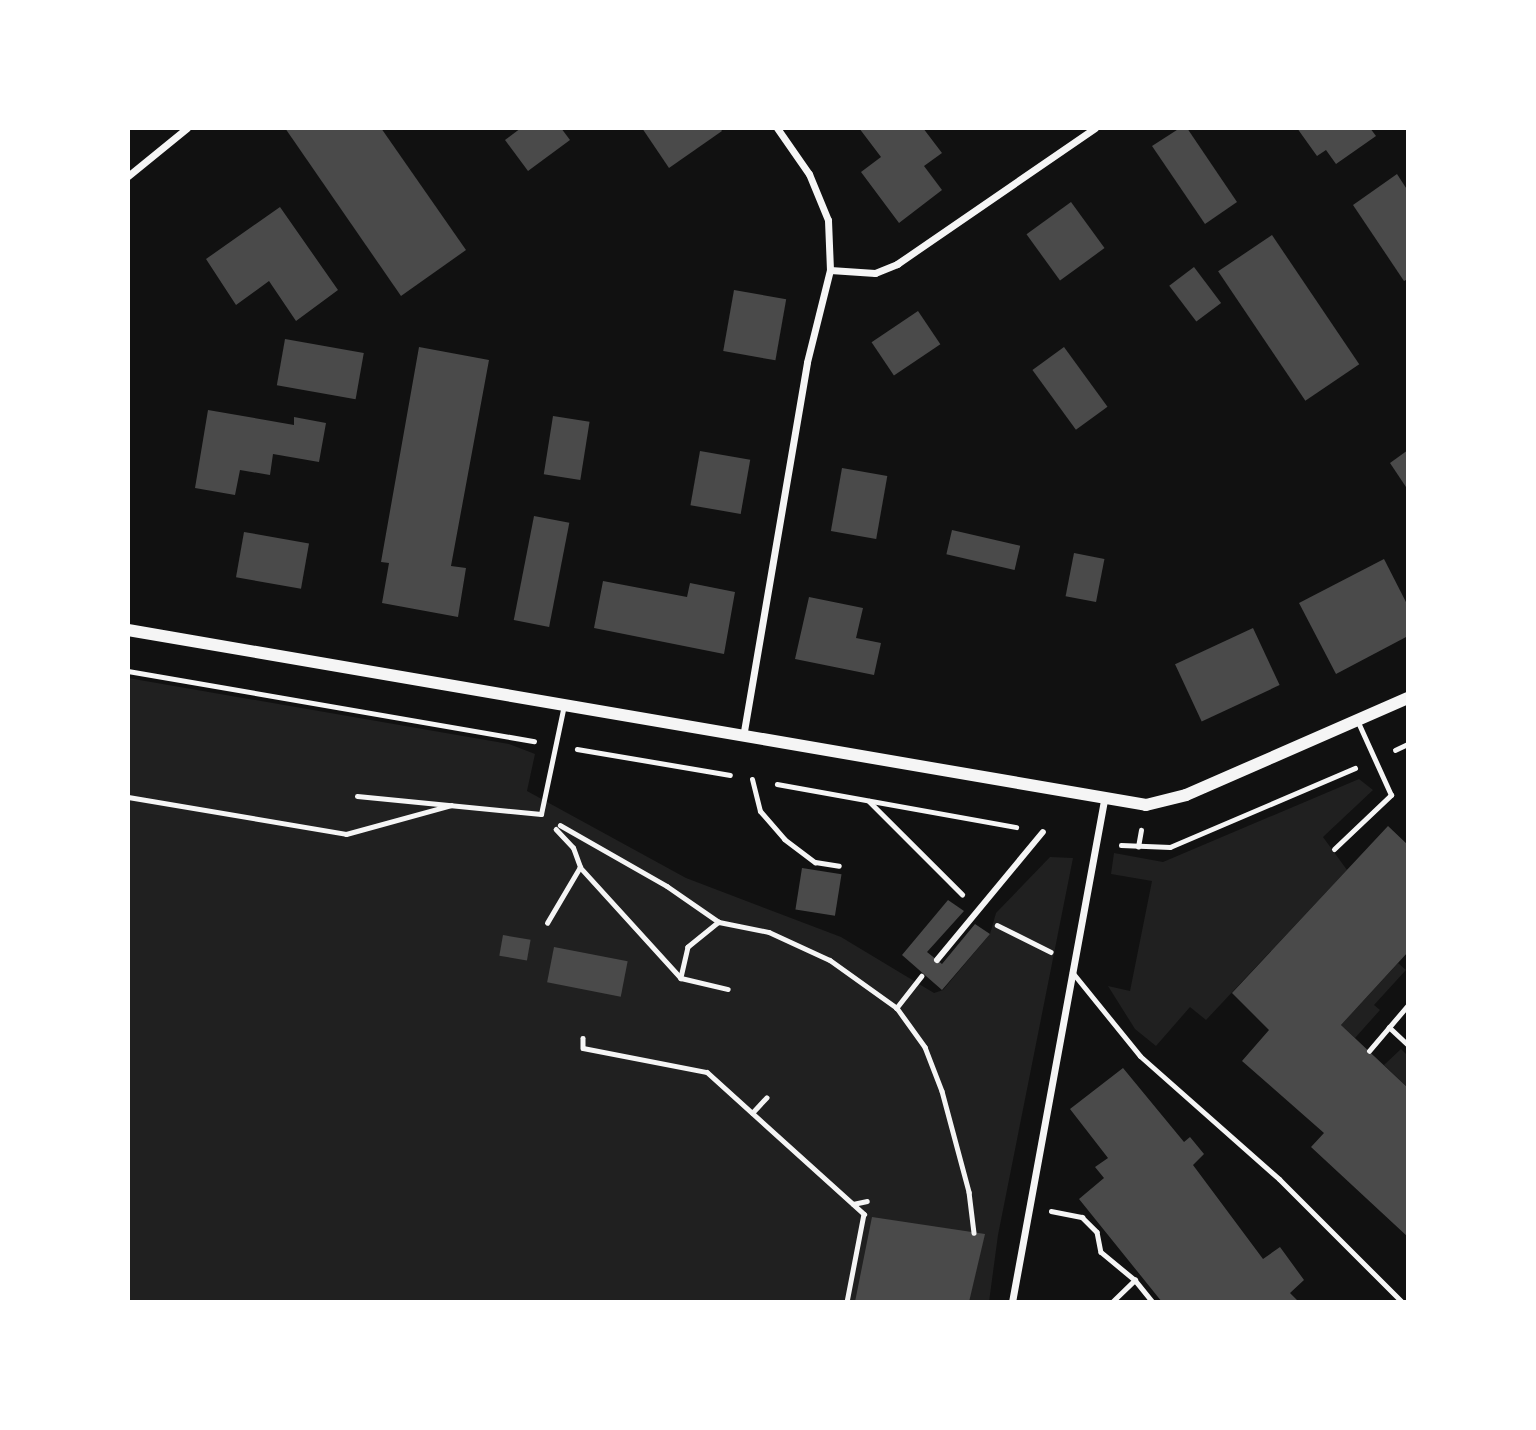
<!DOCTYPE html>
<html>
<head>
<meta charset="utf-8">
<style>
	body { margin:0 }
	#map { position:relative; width:1536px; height:1430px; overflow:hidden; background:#111; font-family:"Zilla Slab",serif }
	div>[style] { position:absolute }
	.green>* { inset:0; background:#202020 }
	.building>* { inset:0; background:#4a4a4a; transform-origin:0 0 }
	.path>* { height:4.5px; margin:-2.25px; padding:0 2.25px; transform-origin:2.25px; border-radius:2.25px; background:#f5f5f5 }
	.service>* { height:5px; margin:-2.5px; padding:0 2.5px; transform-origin:2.5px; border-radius:2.5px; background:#f5f5f5 }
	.pedestrian>* { height:6px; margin:-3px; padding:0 3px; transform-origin:3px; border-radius:3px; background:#f5f5f5 }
	.minor>* { height:7px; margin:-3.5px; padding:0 3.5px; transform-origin:3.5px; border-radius:3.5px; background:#f5f5f5 }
	.tertiary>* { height:12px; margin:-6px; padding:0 6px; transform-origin:6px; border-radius:6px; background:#f5f5f5 }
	span { translate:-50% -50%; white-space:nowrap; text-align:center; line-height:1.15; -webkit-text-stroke:7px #fff; paint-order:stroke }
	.frame { position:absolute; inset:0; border:130px solid #fff; pointer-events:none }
</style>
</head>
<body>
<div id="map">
	<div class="green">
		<div style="clip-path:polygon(128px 678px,509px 744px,535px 754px,527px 791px,686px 878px,841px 937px,934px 993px,943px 990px,990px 934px,996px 913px,1050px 857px,1073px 858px,998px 1235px,989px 1302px,128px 1302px)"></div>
		<div style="clip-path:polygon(1359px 779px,1373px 790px,1323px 837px,1347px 870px,1206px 1020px,1190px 1007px,1156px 1046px,1135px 1029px,1108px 986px,1130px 991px,1152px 881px,1111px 874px,1114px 853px,1163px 862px)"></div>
		<div style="clip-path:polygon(1398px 963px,1406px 970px,1374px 1005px,1380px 1010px,1355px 1038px,1341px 1025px)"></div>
		<div style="clip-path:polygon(1401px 1049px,1408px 1056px,1408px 1088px,1384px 1065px)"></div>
	</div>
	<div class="building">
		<div style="clip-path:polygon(285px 128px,381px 128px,466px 250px,401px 296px)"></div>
		<div style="clip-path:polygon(521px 128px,561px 128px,570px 140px,528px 171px,505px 140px)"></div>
		<div style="clip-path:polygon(642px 128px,720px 128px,722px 131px,669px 168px)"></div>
		<div style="clip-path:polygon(859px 128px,923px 128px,942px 153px,924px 166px,942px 190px,899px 223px,861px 172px,881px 157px)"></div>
		<div style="clip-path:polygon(1180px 128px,1187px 128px,1237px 202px,1205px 224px,1152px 146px)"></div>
		<div style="clip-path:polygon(1297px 128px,1370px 128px,1376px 136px,1336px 164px,1326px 150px,1317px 156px)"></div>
		<div style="clip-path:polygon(1397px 174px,1408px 191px,1408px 279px,1404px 281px,1353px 205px)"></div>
		<div style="left:1071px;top:202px;width:57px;height:55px;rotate:54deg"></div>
		<div style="clip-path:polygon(280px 207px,338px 290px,296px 321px,269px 281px,236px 305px,206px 259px)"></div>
		<div style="left:1272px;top:235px;width:156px;height:65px;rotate:56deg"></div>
		<div style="left:1194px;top:267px;width:45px;height:31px;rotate:53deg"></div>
		<div style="left:734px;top:290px;width:53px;height:62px;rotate:10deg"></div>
		<div style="left:918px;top:311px;width:40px;height:56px;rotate:56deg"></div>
		<div style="left:285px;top:339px;width:80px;height:47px;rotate:10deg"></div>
		<div style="clip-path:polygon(419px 347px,489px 360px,451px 566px,466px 568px,458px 617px,382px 603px,389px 563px,381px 562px)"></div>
		<div style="left:1064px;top:347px;width:74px;height:39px;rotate:54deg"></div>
		<div style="clip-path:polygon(208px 410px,294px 425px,294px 417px,326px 423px,319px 462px,273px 454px,270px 475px,240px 470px,235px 495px,195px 488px)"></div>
		<div style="left:553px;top:416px;width:37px;height:59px;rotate:9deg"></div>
		<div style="clip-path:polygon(1408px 450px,1408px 490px,1390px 463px)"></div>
		<div style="left:700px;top:451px;width:51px;height:55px;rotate:10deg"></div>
		<div style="left:842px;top:468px;width:46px;height:64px;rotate:10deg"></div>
		<div style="left:534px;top:516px;width:36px;height:106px;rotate:11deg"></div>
		<div style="left:952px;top:530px;width:70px;height:25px;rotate:13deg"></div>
		<div style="left:244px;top:532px;width:66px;height:46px;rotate:10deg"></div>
		<div style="left:1074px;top:553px;width:31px;height:44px;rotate:11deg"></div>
		<div style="clip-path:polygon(1384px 559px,1408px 606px,1408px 636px,1336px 674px,1299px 603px)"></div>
		<div style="clip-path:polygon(603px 581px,687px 597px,690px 583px,735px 592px,724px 654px,594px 628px)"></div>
		<div style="clip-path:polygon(809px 597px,863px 608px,856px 638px,881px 643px,874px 675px,795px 659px)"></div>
		<div style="left:1253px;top:628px;width:63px;height:86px;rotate:65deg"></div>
		<div style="clip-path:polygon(1388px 826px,1408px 845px,1408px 952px,1341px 1025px,1408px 1088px,1408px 1237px,1311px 1147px,1324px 1133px,1242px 1061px,1269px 1030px,1232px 993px)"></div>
		<div style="left:802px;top:868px;width:40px;height:42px;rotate:9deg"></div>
		<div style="clip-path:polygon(948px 900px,964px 911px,927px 952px,942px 964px,975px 924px,990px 934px,942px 990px,902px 955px)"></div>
		<div style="left:503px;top:935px;width:28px;height:21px;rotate:10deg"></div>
		<div style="left:554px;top:947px;width:75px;height:36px;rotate:11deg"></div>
		<div style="clip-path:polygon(1123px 1068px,1184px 1142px,1190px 1137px,1204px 1154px,1193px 1165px,1263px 1259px,1280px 1247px,1304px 1280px,1290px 1293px,1299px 1302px,1162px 1302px,1079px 1199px,1104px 1178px,1095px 1167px,1108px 1158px,1070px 1109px)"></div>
		<div style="clip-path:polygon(872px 1217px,985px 1234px,969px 1302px,855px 1302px)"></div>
	</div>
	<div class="path">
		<div style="left:128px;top:671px;width:412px;rotate:9.8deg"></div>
		<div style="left:577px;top:749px;width:155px;rotate:9.6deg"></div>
		<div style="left:1395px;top:750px;width:14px;rotate:-25deg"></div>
		<div style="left:777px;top:784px;width:243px;rotate:10.2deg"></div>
		<div style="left:869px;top:801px;width:132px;rotate:45deg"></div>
		<div style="left:560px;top:825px;width:123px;rotate:29.7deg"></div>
		<div style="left:667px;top:886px;width:63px;rotate:34.7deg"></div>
		<div style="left:719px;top:922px;width:51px;rotate:11.3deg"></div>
		<div style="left:769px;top:932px;width:67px;rotate:24.7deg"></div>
		<div style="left:830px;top:960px;width:82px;rotate:35.6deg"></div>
		<div style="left:1121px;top:845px;width:49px;rotate:2.3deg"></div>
		<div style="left:1170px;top:847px;width:201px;rotate:-23.1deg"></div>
		<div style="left:1138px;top:847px;width:17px;rotate:-80deg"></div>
		<div style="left:580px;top:867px;width:150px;rotate:47.7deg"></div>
		<div style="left:719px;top:922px;width:40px;rotate:141deg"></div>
		<div style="left:688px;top:947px;width:32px;rotate:103deg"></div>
		<div style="left:681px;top:978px;width:48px;rotate:13.2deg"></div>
		<div style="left:547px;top:923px;width:65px;rotate:-59.5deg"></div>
		<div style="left:580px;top:867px;width:20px;rotate:-110deg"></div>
		<div style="left:573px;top:848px;width:25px;rotate:-133deg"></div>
		<div style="left:997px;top:925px;width:60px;rotate:26.6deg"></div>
		<div style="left:922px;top:976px;width:41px;rotate:128deg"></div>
		<div style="left:897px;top:1008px;width:48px;rotate:54.3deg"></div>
		<div style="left:925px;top:1047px;width:47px;rotate:68.9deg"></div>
		<div style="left:942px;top:1091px;width:105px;rotate:75deg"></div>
		<div style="left:969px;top:1192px;width:41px;rotate:83deg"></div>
		<div style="left:1389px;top:1027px;width:26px;rotate:43deg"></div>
		<div style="left:583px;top:1038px;width:10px;rotate:90deg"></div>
		<div style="left:583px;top:1048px;width:126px;rotate:11deg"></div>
		<div style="left:707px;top:1072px;width:212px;rotate:42.1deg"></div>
		<div style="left:864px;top:1214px;width:90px;rotate:100.9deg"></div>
		<div style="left:1369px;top:1051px;width:60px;rotate:-49.7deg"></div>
		<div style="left:752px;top:1113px;width:21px;rotate:-47deg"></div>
		<div style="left:853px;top:1204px;width:14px;rotate:-12deg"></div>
		<div style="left:1051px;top:1211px;width:32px;rotate:11deg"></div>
		<div style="left:1082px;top:1217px;width:21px;rotate:45deg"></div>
		<div style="left:1097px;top:1232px;width:20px;rotate:79deg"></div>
		<div style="left:1101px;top:1252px;width:44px;rotate:39.5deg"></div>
		<div style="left:1135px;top:1280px;width:28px;rotate:51deg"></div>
		<div style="left:1112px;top:1302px;width:32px;rotate:-44deg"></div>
	</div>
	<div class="service">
		<div style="left:752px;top:779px;width:33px;rotate:76deg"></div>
		<div style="left:760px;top:811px;width:37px;rotate:49deg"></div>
		<div style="left:784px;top:839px;width:39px;rotate:37deg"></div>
		<div style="left:815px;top:862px;width:24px;rotate:9deg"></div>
		<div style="left:357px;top:796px;width:185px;rotate:5.6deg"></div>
		<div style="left:541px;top:814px;width:111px;rotate:-78.1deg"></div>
		<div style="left:128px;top:797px;width:221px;rotate:9.6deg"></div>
		<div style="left:346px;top:834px;width:109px;rotate:-15.4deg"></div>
		<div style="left:1334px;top:849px;width:79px;rotate:-43.5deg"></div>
		<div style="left:1391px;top:795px;width:82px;rotate:-114.4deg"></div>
		<div style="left:1072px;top:972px;width:108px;rotate:51deg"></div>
		<div style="left:1140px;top:1056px;width:186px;rotate:41.5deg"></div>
		<div style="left:1279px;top:1179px;width:174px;rotate:45deg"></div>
	</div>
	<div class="pedestrian">
		<div style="left:937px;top:960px;width:166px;rotate:-50.4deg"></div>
	</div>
	<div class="minor">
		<div style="left:128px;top:176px;width:76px;rotate:-39.1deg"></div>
		<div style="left:830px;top:270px;width:45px;rotate:3.8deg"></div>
		<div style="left:875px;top:273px;width:24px;rotate:-22deg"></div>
		<div style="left:897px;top:264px;width:240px;rotate:-34.5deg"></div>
		<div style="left:743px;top:737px;width:380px;rotate:-80.3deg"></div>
		<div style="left:807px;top:362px;width:95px;rotate:-76deg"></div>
		<div style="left:830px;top:270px;width:50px;rotate:-92.3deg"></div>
		<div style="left:828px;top:220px;width:50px;rotate:-112.4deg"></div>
		<div style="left:809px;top:174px;width:56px;rotate:-124.8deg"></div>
		<div style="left:1012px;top:1302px;width:510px;rotate:-79.61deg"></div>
	</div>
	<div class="tertiary">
		<div style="left:128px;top:630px;width:1033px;rotate:9.75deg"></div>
		<div style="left:1146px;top:805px;width:41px;rotate:-14deg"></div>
		<div style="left:1186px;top:795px;width:242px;rotate:-23.6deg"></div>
	</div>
	<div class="frame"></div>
</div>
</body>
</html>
